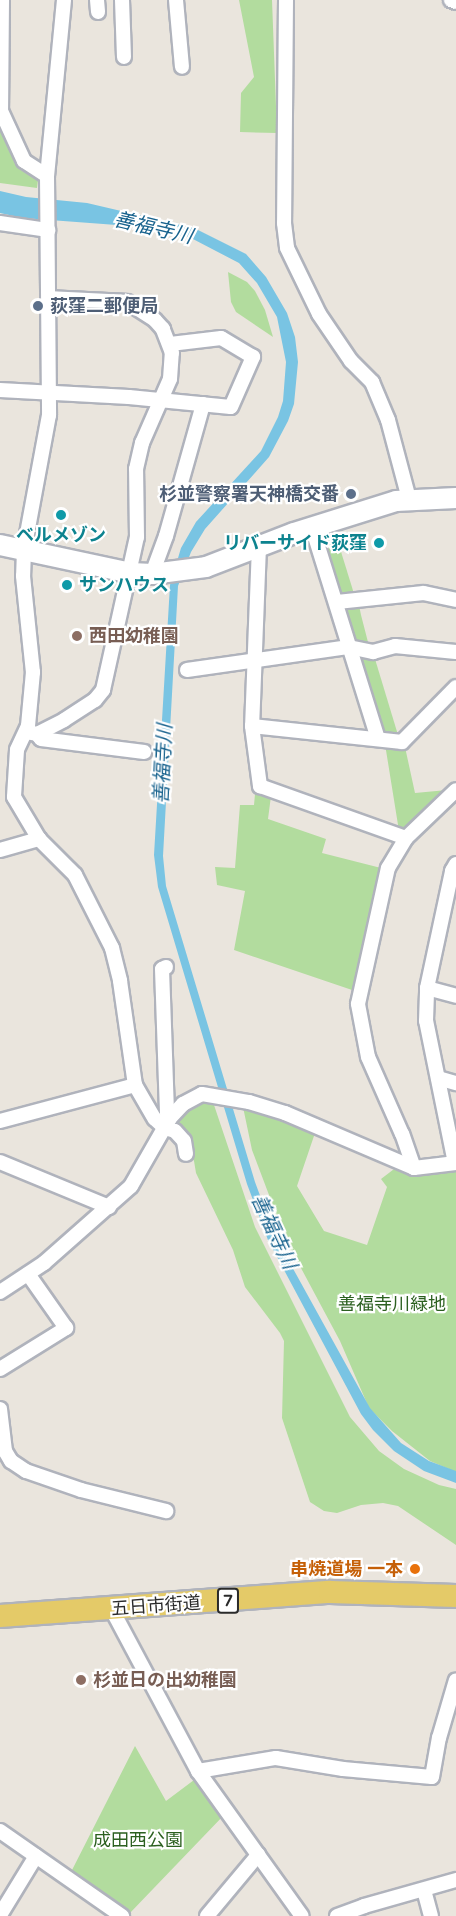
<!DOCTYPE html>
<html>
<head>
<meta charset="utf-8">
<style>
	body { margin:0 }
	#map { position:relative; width:456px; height:1916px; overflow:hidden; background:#eae5dd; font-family:"Varela Round","Noto Sans JP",sans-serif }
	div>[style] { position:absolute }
	.green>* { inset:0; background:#b2dc9e }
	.water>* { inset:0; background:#79c4e3 }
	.roads { filter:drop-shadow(2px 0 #b0b3bc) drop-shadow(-2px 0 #b0b3bc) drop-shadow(0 2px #b0b3bc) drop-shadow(0 -2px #b0b3bc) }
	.street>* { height:14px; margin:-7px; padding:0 7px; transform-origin:7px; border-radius:7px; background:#fff }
	.secondary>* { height:20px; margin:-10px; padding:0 10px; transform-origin:10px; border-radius:10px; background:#fff }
	.primary>* { height:22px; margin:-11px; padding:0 11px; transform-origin:11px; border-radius:11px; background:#e4ca68 }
	.dots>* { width:16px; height:16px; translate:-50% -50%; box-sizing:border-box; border:3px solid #fff; border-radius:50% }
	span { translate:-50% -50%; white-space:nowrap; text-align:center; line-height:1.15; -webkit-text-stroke:4.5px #fff; paint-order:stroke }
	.shield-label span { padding:2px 4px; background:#fff; border:2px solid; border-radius:4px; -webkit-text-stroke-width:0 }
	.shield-label { font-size:16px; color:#2a2a2a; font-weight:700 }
	.service-label { font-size:18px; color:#4e5e75; font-weight:700 }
	.left { translate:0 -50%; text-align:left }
	.right { translate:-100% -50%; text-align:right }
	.culture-label { font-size:18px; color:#0d838f; font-weight:700 }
	.education-label { font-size:18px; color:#785e54; font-weight:700 }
	.park-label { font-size:18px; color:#2c6020 }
	.food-label { font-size:18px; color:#c56008; font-weight:700 }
	.street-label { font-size:18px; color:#2a2a2a }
	.water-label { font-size:20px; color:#19638e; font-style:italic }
</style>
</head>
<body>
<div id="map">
	<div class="green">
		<div style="clip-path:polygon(239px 0,272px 0,277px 133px,240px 132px,241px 93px,254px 77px)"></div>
		<div style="clip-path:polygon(0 129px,19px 169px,38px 180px,37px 188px,0 183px)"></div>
		<div style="clip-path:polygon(228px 272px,247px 282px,255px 291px,265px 310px,273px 337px,236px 312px,231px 302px)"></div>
		<div style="clip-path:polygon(334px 529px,355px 597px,343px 599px,337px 592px,318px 534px)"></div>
		<div style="clip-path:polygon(359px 605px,361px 615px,369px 646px,353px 643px,343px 611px,346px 606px)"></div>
		<div style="clip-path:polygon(365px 656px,375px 659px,398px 735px,380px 730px,359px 658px)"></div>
		<div style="clip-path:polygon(385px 744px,405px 747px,415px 793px,447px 790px,408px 831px,399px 831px)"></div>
		<div style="clip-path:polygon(255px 794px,271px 796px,268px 819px,326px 839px,322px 853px,385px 869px,355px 991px,234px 950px,245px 891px,217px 885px,215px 867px,235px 868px,240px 805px,254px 805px)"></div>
		<div style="clip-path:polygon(206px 1100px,214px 1105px,255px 1227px,350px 1417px,379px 1451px,404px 1469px,439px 1485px,456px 1489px,456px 1545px,398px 1506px,383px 1503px,361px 1505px,337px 1513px,324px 1511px,310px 1502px,282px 1418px,284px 1341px,280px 1333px,245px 1287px,233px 1250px,196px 1173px,190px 1137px,176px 1122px,190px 1106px)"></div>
		<div style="clip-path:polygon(243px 1107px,315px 1133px,297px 1186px,324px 1231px,367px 1245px,387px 1187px,381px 1179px,398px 1166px,456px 1170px,456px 1472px,430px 1461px,392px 1431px,369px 1408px,340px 1341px,286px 1240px,252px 1150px)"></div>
		<div style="clip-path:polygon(135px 1746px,166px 1801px,198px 1777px,225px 1814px,129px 1914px,70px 1874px)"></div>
	</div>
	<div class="water">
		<div style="clip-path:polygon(0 191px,26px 197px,87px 203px,194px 228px,246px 254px,266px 277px,287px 313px,295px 337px,298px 362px,294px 404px,288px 421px,269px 457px,205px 529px,191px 552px,178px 586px,163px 856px,166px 886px,255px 1182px,275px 1236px,370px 1408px,401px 1443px,429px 1461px,456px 1471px,456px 1483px,424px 1471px,394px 1451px,373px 1430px,361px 1414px,268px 1240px,247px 1184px,158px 887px,154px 855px,170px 585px,181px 548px,196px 522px,261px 451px,278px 417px,283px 401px,286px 362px,277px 317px,257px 283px,239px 263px,191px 238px,130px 226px,23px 218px,0 213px)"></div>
	</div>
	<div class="roads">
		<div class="street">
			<div style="left:2px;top:0;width:111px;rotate:90.5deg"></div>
			<div style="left:1px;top:111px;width:55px;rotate:65.3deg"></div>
			<div style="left:24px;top:161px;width:27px;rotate:33deg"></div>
			<div style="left:64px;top:0;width:177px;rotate:95.5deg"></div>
			<div style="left:47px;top:176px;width:239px;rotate:89.5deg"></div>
			<div style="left:49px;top:415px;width:137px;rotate:100.5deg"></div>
			<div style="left:24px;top:550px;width:26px;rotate:92deg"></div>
			<div style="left:23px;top:576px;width:97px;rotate:84.1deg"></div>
			<div style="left:33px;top:672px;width:54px;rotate:95.3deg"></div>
			<div style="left:28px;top:726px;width:26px;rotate:115deg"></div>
			<div style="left:17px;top:750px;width:47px;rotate:93.7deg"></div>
			<div style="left:14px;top:797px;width:49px;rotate:59.2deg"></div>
			<div style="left:39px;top:839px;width:51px;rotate:45deg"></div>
			<div style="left:75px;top:875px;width:82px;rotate:63.1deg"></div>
			<div style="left:112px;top:948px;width:34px;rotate:76deg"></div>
			<div style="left:120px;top:981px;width:105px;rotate:81.8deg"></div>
			<div style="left:135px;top:1085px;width:39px;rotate:60deg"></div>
			<div style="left:155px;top:1119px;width:13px;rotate:42deg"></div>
			<div style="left:165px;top:1128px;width:10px;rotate:17deg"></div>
			<div style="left:175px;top:1131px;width:13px;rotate:48deg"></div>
			<div style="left:184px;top:1141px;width:13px;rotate:81deg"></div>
			<div style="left:97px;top:0;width:12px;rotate:85deg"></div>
			<div style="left:122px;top:0;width:57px;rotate:88deg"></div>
			<div style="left:176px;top:0;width:67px;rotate:84.9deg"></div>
			<div style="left:286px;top:0;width:223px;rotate:90.5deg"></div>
			<div style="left:284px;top:223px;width:25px;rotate:83deg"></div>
			<div style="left:287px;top:248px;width:73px;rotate:64.1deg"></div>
			<div style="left:319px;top:314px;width:57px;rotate:55.8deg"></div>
			<div style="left:351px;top:361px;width:30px;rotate:45deg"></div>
			<div style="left:372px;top:382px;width:41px;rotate:67.2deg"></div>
			<div style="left:388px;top:420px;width:82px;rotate:75.1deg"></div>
			<div style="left:451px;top:0;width:5px;rotate:22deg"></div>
			<div style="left:0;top:223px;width:49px;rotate:8.3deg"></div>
			<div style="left:0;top:390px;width:129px;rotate:3.1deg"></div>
			<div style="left:129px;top:397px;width:102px;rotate:5.6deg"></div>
			<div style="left:231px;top:407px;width:55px;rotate:-66.3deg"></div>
			<div style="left:253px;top:357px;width:37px;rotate:-149deg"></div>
			<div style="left:221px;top:338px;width:51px;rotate:173.3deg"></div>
			<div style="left:312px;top:527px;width:222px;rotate:72.7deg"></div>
			<div style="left:259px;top:546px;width:180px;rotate:92.2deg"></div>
			<div style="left:252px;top:726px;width:61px;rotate:82.4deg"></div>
			<div style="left:260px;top:786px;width:155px;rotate:19.6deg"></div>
			<div style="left:152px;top:574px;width:40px;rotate:-69.8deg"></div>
			<div style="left:166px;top:536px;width:137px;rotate:-74.3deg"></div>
			<div style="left:337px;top:602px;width:87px;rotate:-5.9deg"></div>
			<div style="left:424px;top:593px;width:33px;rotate:12deg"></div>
			<div style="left:187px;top:670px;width:164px;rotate:-8.1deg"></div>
			<div style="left:349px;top:647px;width:25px;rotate:12deg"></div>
			<div style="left:373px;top:652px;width:23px;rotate:-15deg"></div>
			<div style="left:395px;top:646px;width:61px;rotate:5.6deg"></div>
			<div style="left:252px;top:726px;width:151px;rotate:6.1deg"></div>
			<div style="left:402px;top:742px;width:77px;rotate:-45.5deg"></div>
			<div style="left:26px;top:732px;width:11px;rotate:10deg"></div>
			<div style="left:37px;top:734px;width:30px;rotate:-27deg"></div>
			<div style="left:64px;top:720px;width:37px;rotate:-33deg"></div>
			<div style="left:95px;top:700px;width:13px;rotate:-51deg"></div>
			<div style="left:103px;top:690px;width:157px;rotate:-77.5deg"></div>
			<div style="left:137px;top:537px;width:68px;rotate:-90.8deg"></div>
			<div style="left:136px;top:469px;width:27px;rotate:-77deg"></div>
			<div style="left:142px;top:443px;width:70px;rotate:-66.4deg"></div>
			<div style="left:170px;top:379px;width:26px;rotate:-86deg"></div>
			<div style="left:172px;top:353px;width:26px;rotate:-111deg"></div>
			<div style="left:163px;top:329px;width:12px;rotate:-132deg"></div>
			<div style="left:155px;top:320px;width:33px;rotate:-147deg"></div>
			<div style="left:127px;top:302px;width:78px;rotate:-177.1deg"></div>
			<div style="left:37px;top:734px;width:6px;rotate:51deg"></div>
			<div style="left:41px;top:739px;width:104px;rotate:7.2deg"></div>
			<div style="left:0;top:850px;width:41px;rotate:-15.8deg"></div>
			<div style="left:166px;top:967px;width:4px;rotate:153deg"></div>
			<div style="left:162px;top:969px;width:144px;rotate:88deg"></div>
			<div style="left:167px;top:1113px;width:6px;rotate:59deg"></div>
			<div style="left:427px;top:988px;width:30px;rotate:15deg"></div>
			<div style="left:438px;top:1078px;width:19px;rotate:16deg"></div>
			<div style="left:0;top:1121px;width:140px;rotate:-14.9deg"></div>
			<div style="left:0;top:1162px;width:118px;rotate:22.4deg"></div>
			<div style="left:455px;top:1163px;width:145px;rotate:-101.5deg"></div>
			<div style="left:426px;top:1021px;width:33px;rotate:-88deg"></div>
			<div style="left:427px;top:988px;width:120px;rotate:-77.9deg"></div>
			<div style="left:452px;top:871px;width:8px;rotate:-60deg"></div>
			<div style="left:414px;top:1168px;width:36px;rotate:-109deg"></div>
			<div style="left:402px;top:1134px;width:84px;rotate:-113.8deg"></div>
			<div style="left:368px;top:1057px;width:54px;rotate:-100.7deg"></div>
			<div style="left:358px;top:1004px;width:139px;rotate:-77.6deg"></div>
			<div style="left:388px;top:868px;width:35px;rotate:-59deg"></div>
			<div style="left:406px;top:838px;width:69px;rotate:-43.8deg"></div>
			<div style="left:0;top:1292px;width:53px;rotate:-33.4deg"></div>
			<div style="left:44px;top:1263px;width:116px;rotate:-41.5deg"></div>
			<div style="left:131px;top:1186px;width:78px;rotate:-60.2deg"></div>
			<div style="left:170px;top:1118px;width:19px;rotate:-47deg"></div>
			<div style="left:183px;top:1104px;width:21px;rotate:-28deg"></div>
			<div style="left:202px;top:1094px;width:48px;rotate:9.7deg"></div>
			<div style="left:249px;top:1102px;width:38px;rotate:17deg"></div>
			<div style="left:285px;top:1113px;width:140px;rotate:23.1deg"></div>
			<div style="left:414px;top:1168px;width:42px;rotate:-6.8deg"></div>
			<div style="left:0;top:1369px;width:78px;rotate:-31.8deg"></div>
			<div style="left:66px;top:1328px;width:66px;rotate:-125.1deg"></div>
			<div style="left:0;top:1409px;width:42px;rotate:83.2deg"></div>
			<div style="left:5px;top:1451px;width:12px;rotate:59deg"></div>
			<div style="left:11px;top:1461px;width:18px;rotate:34deg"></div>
			<div style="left:26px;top:1471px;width:58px;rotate:19.1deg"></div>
			<div style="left:81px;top:1490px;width:88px;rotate:13.9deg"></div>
			<div style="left:111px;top:1608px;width:185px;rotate:61.9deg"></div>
			<div style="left:198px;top:1771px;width:178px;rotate:54.4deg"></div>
			<div style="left:198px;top:1771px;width:79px;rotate:-9.5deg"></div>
			<div style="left:276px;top:1758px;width:68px;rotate:9.3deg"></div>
			<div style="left:343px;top:1769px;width:89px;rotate:5.1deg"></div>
			<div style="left:432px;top:1777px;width:40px;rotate:-80deg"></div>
			<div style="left:439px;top:1738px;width:60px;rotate:-73.7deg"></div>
			<div style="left:0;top:1831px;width:149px;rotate:34.9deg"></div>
			<div style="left:424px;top:1890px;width:27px;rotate:75deg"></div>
			<div style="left:0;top:1915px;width:69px;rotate:-58.6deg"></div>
			<div style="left:207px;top:1916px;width:80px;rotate:-50.1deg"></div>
			<div style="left:337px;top:1916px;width:29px;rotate:-20deg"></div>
			<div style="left:364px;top:1906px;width:96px;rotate:-15.8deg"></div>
		</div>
		<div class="secondary">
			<div style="left:0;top:545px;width:134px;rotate:12.1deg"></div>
			<div style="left:131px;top:573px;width:21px;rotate:3deg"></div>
			<div style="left:152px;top:574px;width:54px;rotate:-7.4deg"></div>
			<div style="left:206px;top:567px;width:94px;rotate:-21.1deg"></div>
			<div style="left:294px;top:533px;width:107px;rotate:-17.4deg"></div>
			<div style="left:396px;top:501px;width:60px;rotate:-2.9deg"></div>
		</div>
		<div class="primary">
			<div style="left:0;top:1616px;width:331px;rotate:-4.2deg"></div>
			<div style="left:330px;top:1592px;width:126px;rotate:1.8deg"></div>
		</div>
	</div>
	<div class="dots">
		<div style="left:38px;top:306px;background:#5c6f8a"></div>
		<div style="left:351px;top:494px;background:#5c6f8a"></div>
		<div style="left:61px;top:515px;background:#0f9aa8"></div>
		<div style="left:379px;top:543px;background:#0f9aa8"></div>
		<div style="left:67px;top:585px;background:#0f9aa8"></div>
		<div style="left:77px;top:636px;background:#8d6e63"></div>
		<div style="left:415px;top:1569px;background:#e8710a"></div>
		<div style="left:81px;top:1680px;background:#8d6e63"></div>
	</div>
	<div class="shield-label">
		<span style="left:228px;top:1601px">7</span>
	</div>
	<div class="service-label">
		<span class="left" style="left:50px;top:306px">荻窪二郵便局</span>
		<span class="right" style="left:339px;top:494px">杉並警察署天神橋交番</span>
	</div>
	<div class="culture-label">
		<span style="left:61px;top:535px">ベルメゾン</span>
		<span class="right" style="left:367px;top:543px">リバーサイド荻窪</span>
		<span class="left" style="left:79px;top:585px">サンハウス</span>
	</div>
	<div class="education-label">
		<span class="left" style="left:89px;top:636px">西田幼稚園</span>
		<span class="left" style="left:93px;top:1680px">杉並日の出幼稚園</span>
	</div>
	<div class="park-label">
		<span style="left:392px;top:1304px">善福寺川緑地</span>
		<span style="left:138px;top:1840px">成田西公園</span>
	</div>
	<div class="food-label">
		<span class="right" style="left:403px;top:1569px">串焼道場 一本</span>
	</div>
	<div class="street-label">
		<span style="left:156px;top:1606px;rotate:-4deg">五日市街道</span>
	</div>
	<div class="water-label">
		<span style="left:153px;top:229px;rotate:13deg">善福寺川</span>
		<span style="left:164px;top:764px;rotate:-87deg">善福寺川</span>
		<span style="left:273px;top:1232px;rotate:65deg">善福寺川</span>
	</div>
</div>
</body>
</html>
